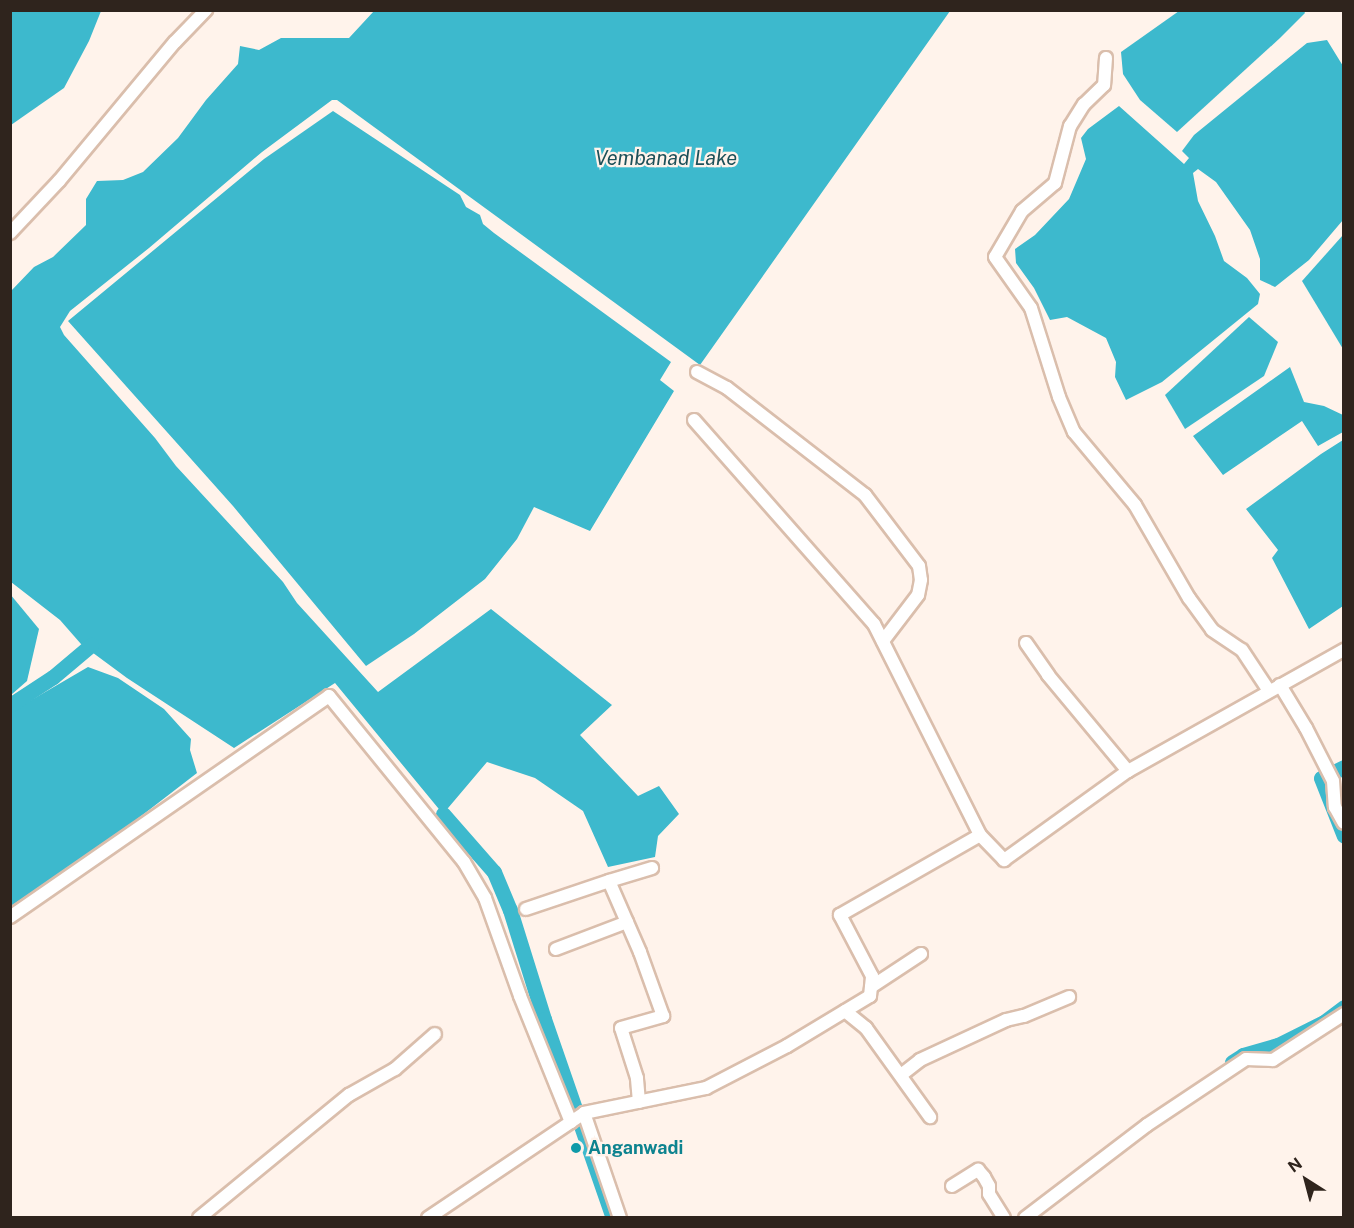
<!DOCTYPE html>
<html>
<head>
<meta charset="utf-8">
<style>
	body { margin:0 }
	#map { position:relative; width:1354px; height:1228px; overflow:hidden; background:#fff3eb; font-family:"Public Sans",sans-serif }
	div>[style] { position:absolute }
	.water>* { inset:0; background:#3db9cd }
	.canal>* { height:15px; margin:-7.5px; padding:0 7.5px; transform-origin:7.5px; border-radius:7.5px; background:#3db9cd }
	.roads { filter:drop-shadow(2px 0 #dabeac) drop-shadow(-2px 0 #dabeac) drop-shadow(0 2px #dabeac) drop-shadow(0 -2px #dabeac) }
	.street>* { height:12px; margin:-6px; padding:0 6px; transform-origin:6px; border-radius:6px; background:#fff }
	.dots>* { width:16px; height:16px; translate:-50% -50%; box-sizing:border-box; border:3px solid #fff3eb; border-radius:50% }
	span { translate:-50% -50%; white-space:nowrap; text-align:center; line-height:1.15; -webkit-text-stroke:4.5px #fff3eb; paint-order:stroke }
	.culture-label { font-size:18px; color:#0d838f; font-weight:700 }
	.left { translate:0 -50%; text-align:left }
	.water-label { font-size:20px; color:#1d5059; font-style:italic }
	.frame { position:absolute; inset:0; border:12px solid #2f241d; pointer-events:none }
	.north { position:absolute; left:1276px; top:1150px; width:60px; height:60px; -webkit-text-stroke:4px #fff3eb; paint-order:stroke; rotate:324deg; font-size:16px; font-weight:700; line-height:24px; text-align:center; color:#2f241d }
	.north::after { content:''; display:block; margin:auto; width:21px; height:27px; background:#2f241d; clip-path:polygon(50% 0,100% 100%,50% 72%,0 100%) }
</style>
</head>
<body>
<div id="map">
	<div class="water">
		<div style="clip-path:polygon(11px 10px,101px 11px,89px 41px,64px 88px,11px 125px)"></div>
		<div style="clip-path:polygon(374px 11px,950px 11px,700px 365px,337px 100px,332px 100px,262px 152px,149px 248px,70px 311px,60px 327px,64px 335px,155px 438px,176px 466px,283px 582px,297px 603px,378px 692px,491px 609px,612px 705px,580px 735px,638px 796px,659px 786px,679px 814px,658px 836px,655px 857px,608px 867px,583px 811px,535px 778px,487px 762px,443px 814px,335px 683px,234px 748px,127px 678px,81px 644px,60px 620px,11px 582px,11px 291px,34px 267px,53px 257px,86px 225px,86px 199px,97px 181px,123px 180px,143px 172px,178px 138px,206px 100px,238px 64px,240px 46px,259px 50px,281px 38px,349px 38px)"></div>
		<div style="clip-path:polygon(1304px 11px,1305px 13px,1280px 38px,1177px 132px,1140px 100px,1123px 74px,1121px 52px,1179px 11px)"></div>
		<div style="clip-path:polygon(1327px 40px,1343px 66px,1343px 220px,1309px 260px,1275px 287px,1260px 280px,1260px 259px,1250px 230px,1216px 182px,1198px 169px,1193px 173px,1198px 201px,1215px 236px,1224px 261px,1247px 278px,1260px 294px,1258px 304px,1162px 382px,1126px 400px,1115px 377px,1116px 362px,1106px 338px,1067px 317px,1050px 320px,1034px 288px,1016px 263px,1015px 249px,1035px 235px,1069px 199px,1086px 159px,1081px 138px,1088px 129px,1119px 106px,1184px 164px,1189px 158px,1182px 151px,1194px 135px,1307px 43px)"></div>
		<div style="clip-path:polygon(333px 111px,460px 195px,466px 207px,480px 215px,483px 224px,494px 233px,671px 362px,660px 380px,674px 391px,590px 531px,534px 507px,517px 539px,485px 579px,414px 634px,366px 666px,233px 506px,68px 321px,264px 159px)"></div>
		<div style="clip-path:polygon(1343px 235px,1343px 349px,1302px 281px)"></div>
		<div style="clip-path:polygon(1249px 317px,1278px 342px,1264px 376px,1185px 429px,1165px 395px)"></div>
		<div style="clip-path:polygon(1290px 367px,1304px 402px,1324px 406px,1343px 415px,1343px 432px,1318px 446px,1302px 421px,1223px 475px,1193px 436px)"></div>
		<div style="clip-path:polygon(1343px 440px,1343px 606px,1309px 629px,1272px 558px,1278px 550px,1246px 509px,1321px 454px)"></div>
		<div style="clip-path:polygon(10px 594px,39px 629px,27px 681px,11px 695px)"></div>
		<div style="clip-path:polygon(88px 667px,118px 678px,164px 709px,191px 739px,190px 750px,197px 773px,101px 847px,11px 906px,11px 712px)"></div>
	</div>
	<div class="canal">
		<div style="left:10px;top:705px;width:51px;rotate:-33.1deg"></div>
		<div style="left:53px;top:677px;width:50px;rotate:-40.1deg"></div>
		<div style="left:1344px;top:767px;width:25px;rotate:154deg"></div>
		<div style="left:1321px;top:778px;width:62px;rotate:68.4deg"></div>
		<div style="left:443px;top:814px;width:77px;rotate:48.7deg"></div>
		<div style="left:494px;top:872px;width:41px;rotate:67.2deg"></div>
		<div style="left:510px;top:910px;width:114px;rotate:72.7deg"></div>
		<div style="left:544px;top:1019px;width:211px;rotate:70.9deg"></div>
		<div style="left:1232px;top:1062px;width:13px;rotate:-32deg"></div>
		<div style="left:1243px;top:1055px;width:36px;rotate:-16deg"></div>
		<div style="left:1278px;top:1045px;width:51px;rotate:-26.6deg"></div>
		<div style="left:1324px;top:1022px;width:25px;rotate:-37deg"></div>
	</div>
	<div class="roads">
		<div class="street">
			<div style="left:1106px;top:58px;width:27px;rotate:94deg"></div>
			<div style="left:1104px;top:85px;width:28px;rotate:136deg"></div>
			<div style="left:1084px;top:104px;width:26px;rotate:122deg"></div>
			<div style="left:1070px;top:126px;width:59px;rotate:104.7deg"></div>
			<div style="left:1055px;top:183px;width:43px;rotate:139.7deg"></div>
			<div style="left:1022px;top:211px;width:53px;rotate:120.4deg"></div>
			<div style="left:995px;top:257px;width:62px;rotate:54.8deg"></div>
			<div style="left:1031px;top:308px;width:93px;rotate:72.5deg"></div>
			<div style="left:1059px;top:397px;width:38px;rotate:67deg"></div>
			<div style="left:1074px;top:432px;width:95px;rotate:50.1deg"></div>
			<div style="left:1135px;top:505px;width:108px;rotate:59.9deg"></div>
			<div style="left:1189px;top:598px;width:39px;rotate:54deg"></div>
			<div style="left:1212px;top:630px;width:36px;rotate:34deg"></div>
			<div style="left:1242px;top:650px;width:49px;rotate:56.6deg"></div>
			<div style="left:10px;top:233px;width:71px;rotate:-46.7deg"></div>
			<div style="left:59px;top:181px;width:181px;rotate:-50.2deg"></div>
			<div style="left:175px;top:42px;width:45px;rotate:-45.9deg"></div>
			<div style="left:697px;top:372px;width:34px;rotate:28deg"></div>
			<div style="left:727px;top:388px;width:175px;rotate:37.8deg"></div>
			<div style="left:865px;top:495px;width:89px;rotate:52.7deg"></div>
			<div style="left:919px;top:566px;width:14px;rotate:82deg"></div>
			<div style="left:921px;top:580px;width:15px;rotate:101deg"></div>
			<div style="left:918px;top:595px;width:58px;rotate:127.3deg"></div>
			<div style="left:694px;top:420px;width:272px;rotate:48.6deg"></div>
			<div style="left:874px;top:624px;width:236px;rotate:63.3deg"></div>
			<div style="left:980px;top:835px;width:35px;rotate:46deg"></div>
			<div style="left:1004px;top:860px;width:153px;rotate:-35.7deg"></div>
			<div style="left:1128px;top:771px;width:248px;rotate:-29.3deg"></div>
			<div style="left:1026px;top:643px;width:39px;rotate:55deg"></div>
			<div style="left:1048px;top:675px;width:125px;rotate:50.2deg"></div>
			<div style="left:1280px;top:685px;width:50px;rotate:58.8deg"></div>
			<div style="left:1306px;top:728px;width:59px;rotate:63deg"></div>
			<div style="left:1333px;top:781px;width:26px;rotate:86deg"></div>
			<div style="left:1335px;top:807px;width:18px;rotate:61deg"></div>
			<div style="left:526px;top:909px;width:88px;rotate:-18.6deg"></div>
			<div style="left:10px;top:917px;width:388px;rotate:-34.7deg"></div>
			<div style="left:329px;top:696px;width:214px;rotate:50.9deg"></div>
			<div style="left:464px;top:862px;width:42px;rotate:59.7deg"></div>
			<div style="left:485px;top:898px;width:104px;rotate:70.3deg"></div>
			<div style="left:520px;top:996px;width:136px;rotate:68deg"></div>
			<div style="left:556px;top:949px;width:76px;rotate:-20.8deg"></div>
			<div style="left:871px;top:987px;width:60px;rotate:-33.4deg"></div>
			<div style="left:845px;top:1011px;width:27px;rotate:39deg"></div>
			<div style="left:866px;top:1028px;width:110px;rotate:54.3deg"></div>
			<div style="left:901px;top:1075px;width:24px;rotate:-38deg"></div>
			<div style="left:920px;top:1060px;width:95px;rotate:-24.9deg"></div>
			<div style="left:1006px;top:1020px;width:18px;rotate:-13deg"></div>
			<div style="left:1024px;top:1016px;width:49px;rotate:-22.9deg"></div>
			<div style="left:639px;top:1102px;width:24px;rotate:-95deg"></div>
			<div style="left:637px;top:1078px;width:52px;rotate:-107.7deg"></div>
			<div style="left:621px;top:1028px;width:44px;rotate:-15.9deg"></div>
			<div style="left:663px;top:1016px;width:68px;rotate:-109.8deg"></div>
			<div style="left:640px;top:952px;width:77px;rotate:-113.6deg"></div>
			<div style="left:609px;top:881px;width:45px;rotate:-16.8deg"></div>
			<div style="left:584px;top:1113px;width:111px;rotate:71.1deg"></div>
			<div style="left:952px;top:1186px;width:31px;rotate:-32deg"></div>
			<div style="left:978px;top:1170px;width:9px;rotate:49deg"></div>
			<div style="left:984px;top:1177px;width:10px;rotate:61deg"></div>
			<div style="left:989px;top:1186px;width:8px;rotate:90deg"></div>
			<div style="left:989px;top:1194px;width:28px;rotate:58deg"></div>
			<div style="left:199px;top:1218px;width:194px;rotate:-39.4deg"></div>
			<div style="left:349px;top:1095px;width:53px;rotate:-29.5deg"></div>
			<div style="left:395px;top:1069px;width:53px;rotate:-41.2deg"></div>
			<div style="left:428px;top:1218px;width:188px;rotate:-33.9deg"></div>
			<div style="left:584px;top:1113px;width:125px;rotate:-11.6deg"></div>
			<div style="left:706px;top:1088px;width:91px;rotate:-27.4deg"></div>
			<div style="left:787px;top:1046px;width:97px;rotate:-31.1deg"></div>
			<div style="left:870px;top:996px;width:20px;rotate:-84deg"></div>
			<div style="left:872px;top:976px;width:69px;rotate:-117.7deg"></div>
			<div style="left:840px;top:915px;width:161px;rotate:-29.7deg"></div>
			<div style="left:1025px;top:1218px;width:153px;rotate:-37.3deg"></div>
			<div style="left:1147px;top:1125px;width:119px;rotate:-33.7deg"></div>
			<div style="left:1246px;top:1059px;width:27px;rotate:2deg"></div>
			<div style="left:1273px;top:1060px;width:85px;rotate:-32.9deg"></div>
		</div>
	</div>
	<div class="dots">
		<div style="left:576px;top:1148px;background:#0f9aa8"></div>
	</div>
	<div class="culture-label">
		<span class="left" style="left:588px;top:1148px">Anganwadi</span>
	</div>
	<div class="water-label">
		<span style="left:666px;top:158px">Vembanad Lake</span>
	</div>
	<div class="frame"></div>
	<div class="north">N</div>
</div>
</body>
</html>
